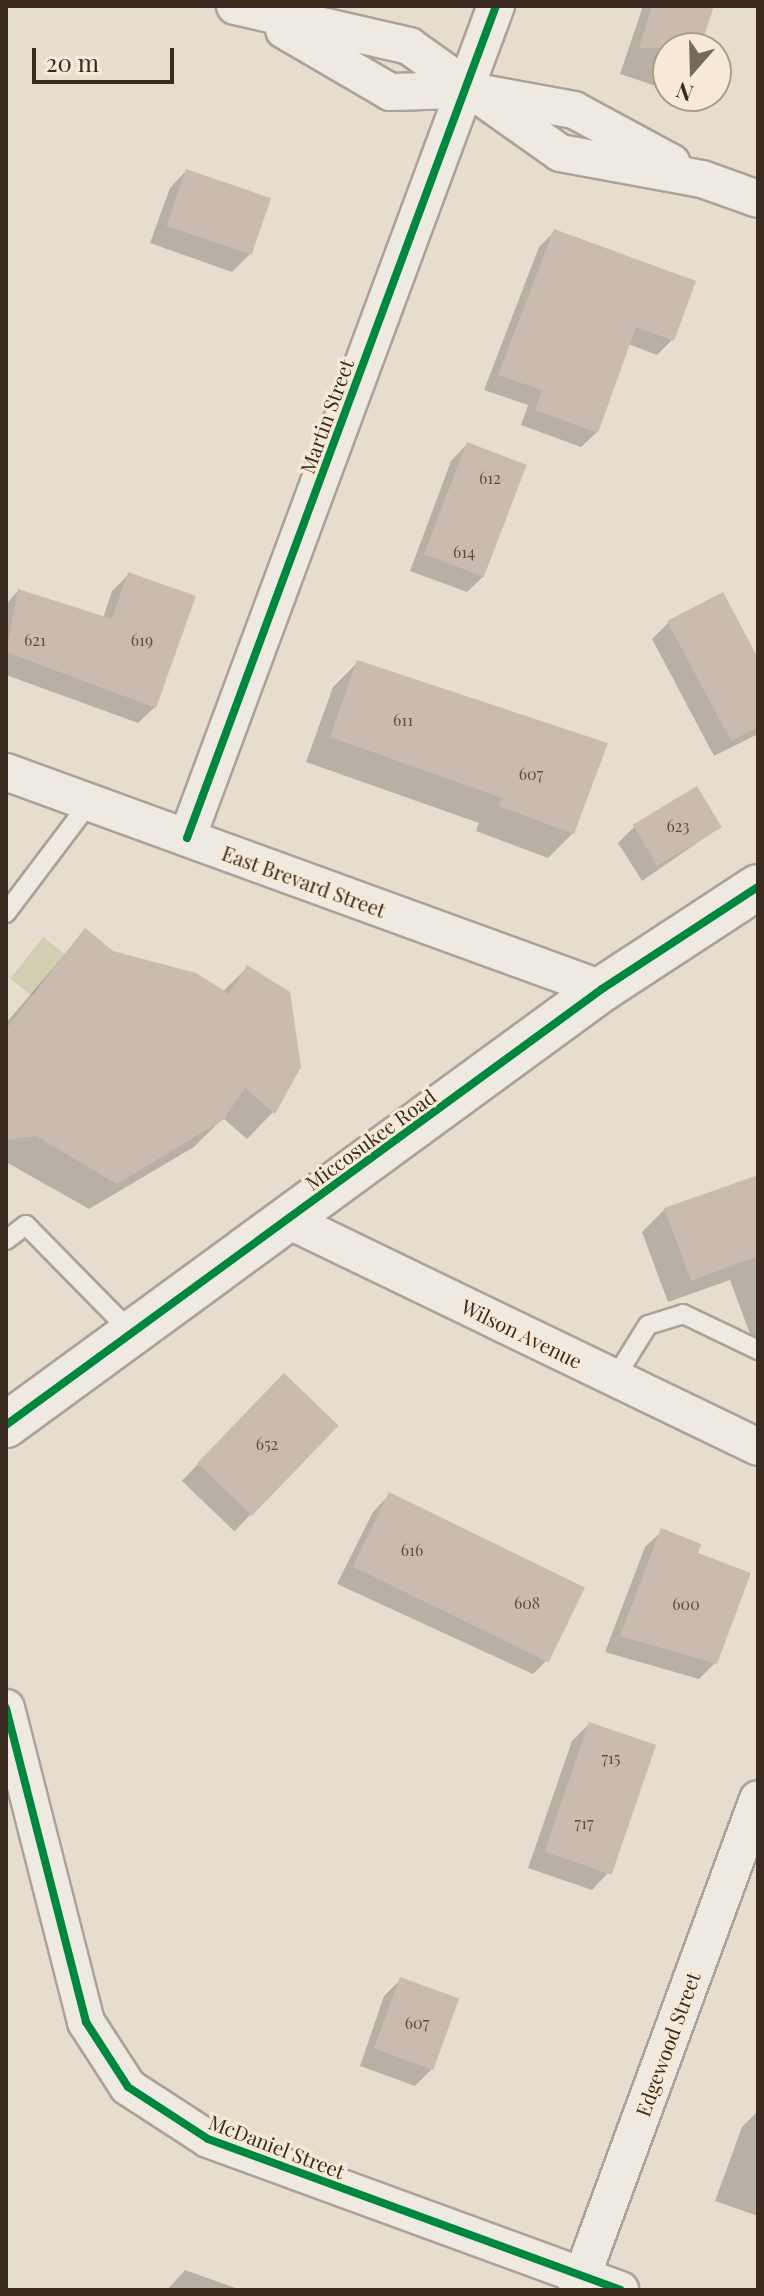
<!DOCTYPE html>
<html>
<head>
<meta charset="utf-8">
<style>
	body { margin:0 }
	#map { position:relative; width:764px; height:2296px; overflow:hidden; background:#e6ddcf; font-family:"Playfair Display",serif }
	div>[style] { position:absolute }
	.cemetery>* { inset:0; background:#d2ceb1; transform-origin:0 0 }
	.shadow>* { inset:0; background:#0003; transform-origin:0 0 }
	.building>* { inset:0; background:#cabbb0; transform-origin:0 0 }
	.roads { filter:drop-shadow(2px 0 #aba298) drop-shadow(-2px 0 #aba298) drop-shadow(0 2px #aba298) drop-shadow(0 -2px #aba298) }
	.lane>* { height:18px; margin:-9px; padding:0 9px; transform-origin:9px; border-radius:9px; background:#eee9e1 }
	.street>* { height:36px; margin:-18px; padding:0 18px; transform-origin:18px; border-radius:18px; background:#eee9e1 }
	.secondary>* { height:44px; margin:-22px; padding:0 22px; transform-origin:22px; border-radius:22px; background:#eee9e1 }
	.cycleway>* { height:8px; margin:-4px; padding:0 4px; transform-origin:4px; border-radius:4px; background:#00873e }
	span { translate:-50% -50%; white-space:nowrap; text-align:center; line-height:1.15; -webkit-text-stroke:6px #f6ead6; paint-order:stroke }
	.number-label { font-size:16px; color:#5e4e43 }
	.number-label span { -webkit-text-stroke-width:0 }
	.street-label { font-size:20px; color:#3a2a1f }
	.frame { position:absolute; inset:0; border:8px solid #3a2a1f; pointer-events:none }
	.north { position:absolute; left:652px; top:32px; width:80px; height:80px; box-sizing:border-box; background:#f6ead6; border:2px solid #ab9d8d; border-radius:50%; rotate:200deg; font-size:22px; font-weight:700; line-height:32px; text-align:center; color:#3a2a1f }
	.north::after { content:''; display:block; margin:auto; width:28px; height:36px; background:#76695d; clip-path:polygon(50% 0,100% 100%,50% 72%,0 100%) }
	.scale { position:absolute; left:32px; top:48px; width:142px; height:36px; box-sizing:border-box; border:4px solid #3a2a1f; border-top:0; padding-left:10px; font-size:24px; line-height:28px; white-space:nowrap; color:#3a2a1f; -webkit-text-stroke:6px #f6ead6; paint-order:stroke }
</style>
</head>
<body>
<div id="map">
	<div class="cemetery">
		<div style="left:43px;top:937px;width:28px;height:53px;rotate:38deg"></div>
	</div>
	<div class="shadow">
		<div style="clip-path:polygon(643px 6px,712px 6px,698px 48px,668px 48px,668px 90px,620px 74px)"></div>
		<div style="clip-path:polygon(186px 171px,269px 199px,249px 255px,232px 272px,150px 243px,170px 188px)"></div>
		<div style="clip-path:polygon(554px 232px,672px 340px,657px 355px,628px 344px,597px 432px,581px 447px,521px 425px,528px 405px,484px 390px,539px 247px)"></div>
		<div style="clip-path:polygon(467px 444px,484px 576px,467px 592px,410px 571px,451px 461px)"></div>
		<div style="clip-path:polygon(129px 574px,155px 707px,138px 723px,6px 675px,6px 604px,18px 591px,103px 618px,112px 591px)"></div>
		<div style="clip-path:polygon(669px 622px,758px 662px,758px 734px,714px 756px,652px 639px)"></div>
		<div style="clip-path:polygon(358px 662px,573px 833px,548px 858px,476px 831px,479px 823px,306px 762px,333px 687px)"></div>
		<div style="clip-path:polygon(635px 826px,720px 827px,642px 881px,618px 843px)"></div>
		<div style="clip-path:polygon(85px 931px,112px 953px,222px 992px,247px 968px,273px 1112px,247px 1139px,223px 1118px,194px 1147px,89px 1209px,6px 1162px,6px 1023px)"></div>
		<div style="clip-path:polygon(758px 1176px,758px 1340px,753px 1342px,730px 1280px,668px 1302px,642px 1232px,665px 1209px)"></div>
		<div style="left:284px;top:1375px;width:73px;height:147px;rotate:44deg"></div>
		<div style="clip-path:polygon(389px 1495px,583px 1588px,550px 1657px,533px 1674px,337px 1584px,373px 1512px)"></div>
		<div style="clip-path:polygon(662px 1531px,695px 1554px,716px 1662px,699px 1679px,605px 1652px,645px 1547px)"></div>
		<div style="clip-path:polygon(589px 1724px,608px 1873px,592px 1890px,528px 1868px,572px 1741px)"></div>
		<div style="clip-path:polygon(401px 1979px,432px 2069px,415px 2086px,360px 2066px,384px 1996px)"></div>
		<div style="clip-path:polygon(758px 2111px,758px 2216px,715px 2201px,742px 2127px)"></div>
		<div style="clip-path:polygon(185px 2270px,241px 2290px,167px 2290px)"></div>
	</div>
	<div class="building">
		<div style="clip-path:polygon(652px 6px,714px 6px,700px 48px,639px 48px)"></div>
		<div style="left:186px;top:169px;width:90px;height:60px;rotate:19deg"></div>
		<div style="clip-path:polygon(554px 229px,696px 281px,674px 341px,636px 327px,598px 433px,535px 410px,542px 390px,498px 375px)"></div>
		<div style="left:467px;top:442px;width:64px;height:120px;rotate:21deg"></div>
		<div style="clip-path:polygon(128px 572px,196px 596px,156px 708px,6px 652px,18px 589px,112px 619px)"></div>
		<div style="clip-path:polygon(723px 592px,758px 658px,758px 727px,731px 741px,667px 621px)"></div>
		<div style="clip-path:polygon(357px 660px,608px 743px,574px 834px,499px 806px,502px 798px,330px 737px)"></div>
		<div style="left:697px;top:786px;width:48px;height:75px;rotate:59deg"></div>
		<div style="clip-path:polygon(85px 928px,113px 951px,196px 973px,229px 994px,247px 965px,290px 992px,301px 1067px,275px 1114px,245px 1088px,223px 1120px,117px 1184px,36px 1136px,6px 1140px,6px 1029px)"></div>
		<div style="clip-path:polygon(758px 1175px,758px 1256px,691px 1281px,664px 1208px)"></div>
		<div style="left:284px;top:1373px;width:76px;height:125px;rotate:44deg"></div>
		<div style="left:389px;top:1492px;width:218px;height:83px;rotate:26deg"></div>
		<div style="clip-path:polygon(661px 1528px,701px 1544px,698px 1553px,751px 1573px,717px 1664px,620px 1636px)"></div>
		<div style="left:589px;top:1722px;width:71px;height:137px;rotate:19deg"></div>
		<div style="left:400px;top:1977px;width:63px;height:76px;rotate:20deg"></div>
	</div>
	<div class="roads">
		<div class="lane">
			<div style="left:6px;top:913px;width:139px;rotate:-52.9deg"></div>
			<div style="left:6px;top:1240px;width:25px;rotate:-37deg"></div>
			<div style="left:26px;top:1225px;width:151px;rotate:45.5deg"></div>
			<div style="left:615px;top:1378px;width:62px;rotate:-58.1deg"></div>
			<div style="left:648px;top:1325px;width:37px;rotate:-17deg"></div>
			<div style="left:683px;top:1314px;width:83px;rotate:25.6deg"></div>
		</div>
		<div class="street">
			<div style="left:235px;top:6px;width:179px;rotate:12.9deg"></div>
			<div style="left:409px;top:46px;width:185px;rotate:35.3deg"></div>
			<div style="left:560px;top:153px;width:144px;rotate:10.4deg"></div>
			<div style="left:702px;top:179px;width:59px;rotate:19.7deg"></div>
			<div style="left:284px;top:30px;width:123px;rotate:30.3deg"></div>
			<div style="left:390px;top:92px;width:75px;rotate:-1.5deg"></div>
			<div style="left:465px;top:90px;width:111px;rotate:10.4deg"></div>
			<div style="left:574px;top:110px;width:111px;rotate:28.4deg"></div>
			<div style="left:6px;top:772px;width:634px;rotate:20.01deg"></div>
			<div style="left:187px;top:838px;width:888px;rotate:-69.63deg"></div>
			<div style="left:286px;top:1219px;width:524px;rotate:25.78deg"></div>
			<div style="left:6px;top:1708px;width:324px;rotate:75.7deg"></div>
			<div style="left:86px;top:2022px;width:77px;rotate:57.1deg"></div>
			<div style="left:128px;top:2087px;width:95px;rotate:33deg"></div>
			<div style="left:208px;top:2139px;width:439px;rotate:20.1deg"></div>
			<div style="left:577px;top:2290px;width:523px;rotate:-69.76deg"></div>
		</div>
		<div class="secondary">
			<div style="left:6px;top:1425px;width:738px;rotate:-36.19deg"></div>
			<div style="left:602px;top:989px;width:186px;rotate:-33.2deg"></div>
		</div>
	</div>
	<div class="cycleway">
		<div style="left:187px;top:838px;width:888px;rotate:-69.63deg"></div>
		<div style="left:6px;top:1425px;width:738px;rotate:-36.19deg"></div>
		<div style="left:602px;top:989px;width:186px;rotate:-33.2deg"></div>
		<div style="left:6px;top:1708px;width:324px;rotate:75.7deg"></div>
		<div style="left:86px;top:2022px;width:77px;rotate:57.1deg"></div>
		<div style="left:128px;top:2087px;width:95px;rotate:33deg"></div>
		<div style="left:208px;top:2139px;width:439px;rotate:20.1deg"></div>
	</div>
	<div class="number-label">
		<span style="left:490px;top:478px">612</span>
		<span style="left:464px;top:552px">614</span>
		<span style="left:35px;top:640px">621</span>
		<span style="left:142px;top:640px">619</span>
		<span style="left:403px;top:720px">611</span>
		<span style="left:531px;top:774px">607</span>
		<span style="left:678px;top:826px">623</span>
		<span style="left:267px;top:1444px">652</span>
		<span style="left:412px;top:1550px">616</span>
		<span style="left:527px;top:1603px">608</span>
		<span style="left:686px;top:1604px">600</span>
		<span style="left:611px;top:1758px">715</span>
		<span style="left:584px;top:1823px">717</span>
		<span style="left:417px;top:2023px">607</span>
	</div>
	<div class="street-label">
		<span style="left:326px;top:416px;rotate:-70deg">Martin Street</span>
		<span style="left:304px;top:881px;rotate:20deg">East Brevard Street</span>
		<span style="left:370px;top:1139px;rotate:-36deg">Miccosukee Road</span>
		<span style="left:522px;top:1333px;rotate:26deg">Wilson Avenue</span>
		<span style="left:667px;top:2044px;rotate:-70deg">Edgewood Street</span>
		<span style="left:277px;top:2146px;rotate:21deg">McDaniel Street</span>
	</div>
	<div class="frame"></div>
	<div class="north">N</div>
	<div class="scale">20 m</div>
</div>
</body>
</html>
